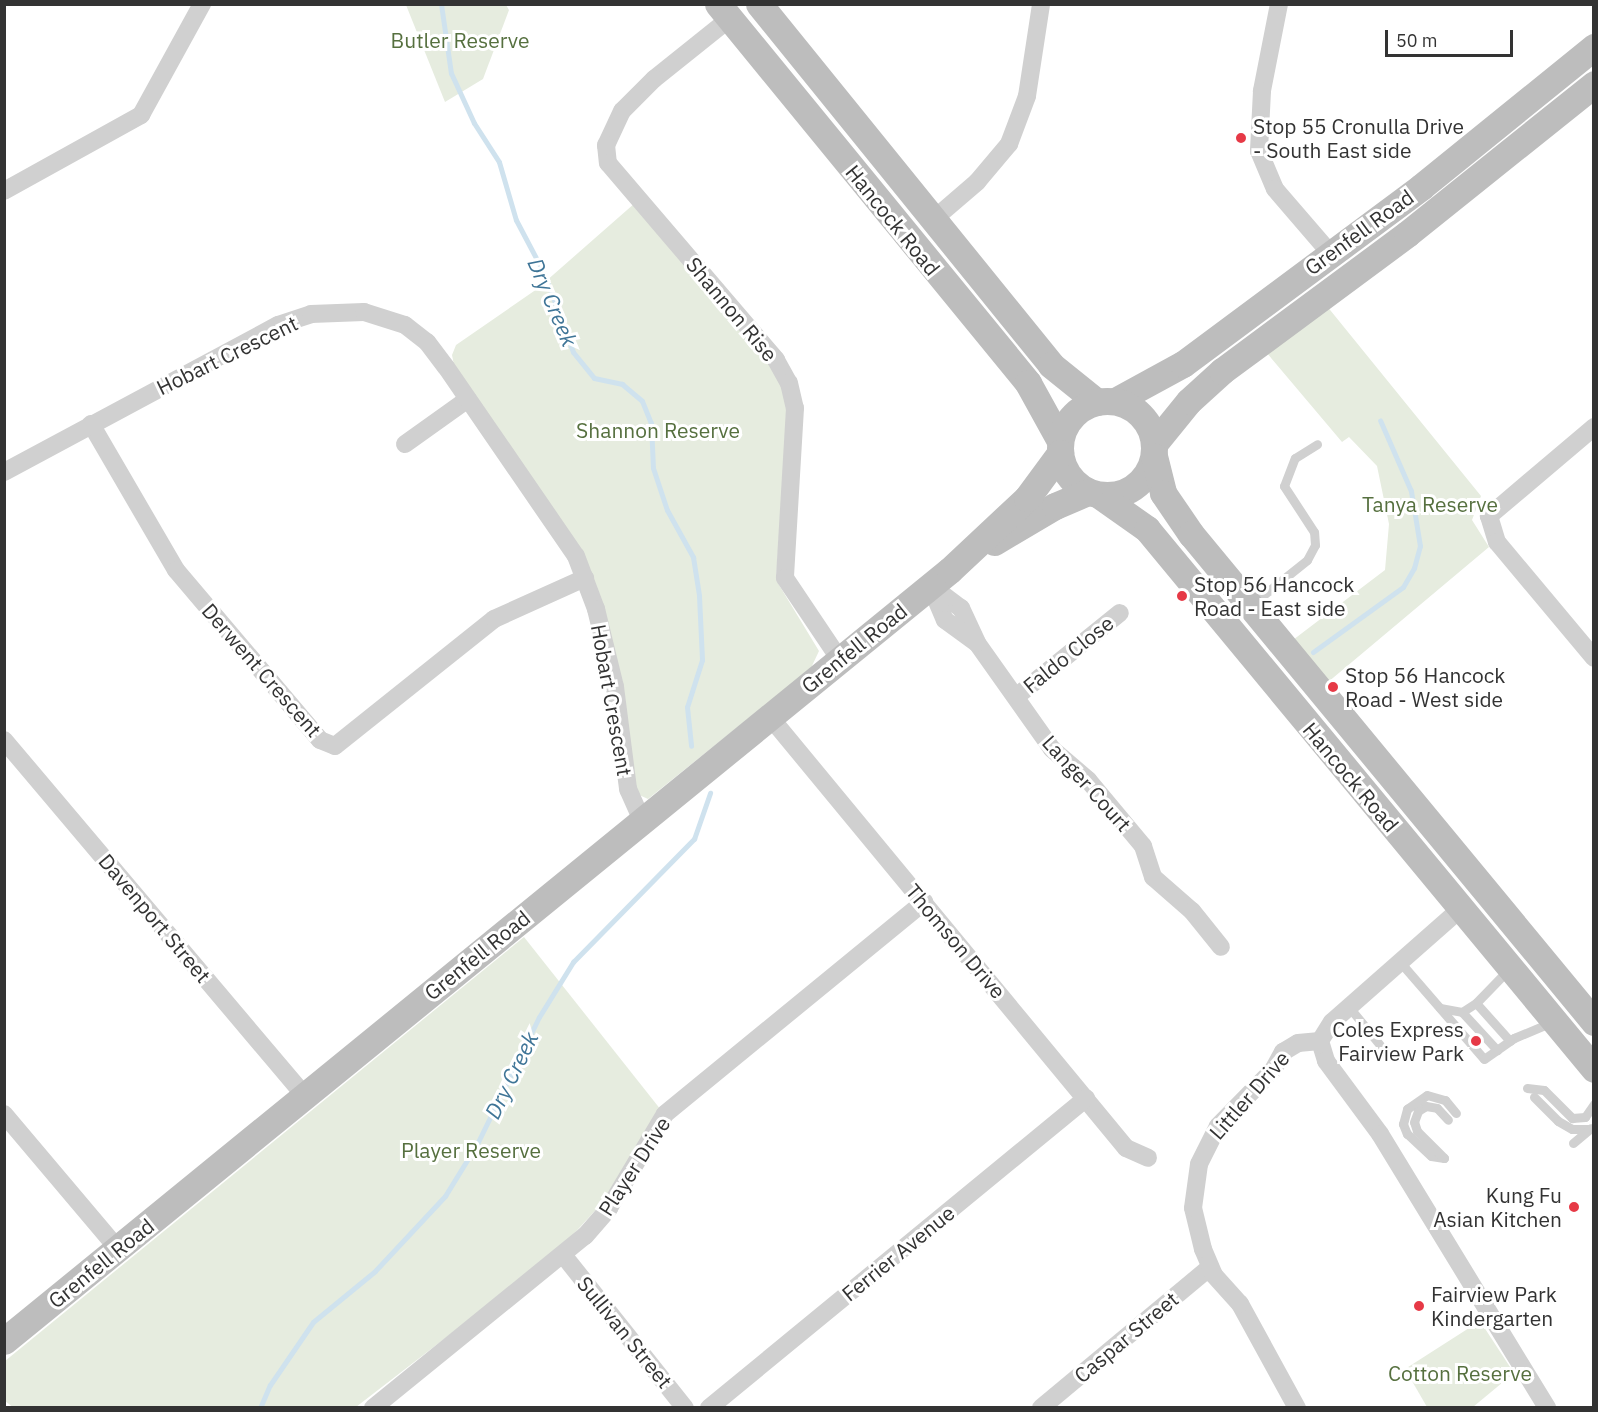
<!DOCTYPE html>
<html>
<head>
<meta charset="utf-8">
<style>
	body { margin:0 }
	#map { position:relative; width:1598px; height:1412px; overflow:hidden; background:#fff; font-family:"IBM Plex Sans",sans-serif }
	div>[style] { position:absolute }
	.green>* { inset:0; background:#e6ecdf }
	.stream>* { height:5px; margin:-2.5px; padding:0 2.5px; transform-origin:2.5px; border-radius:2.5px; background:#cfe2ee }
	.lane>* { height:9px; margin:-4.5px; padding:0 4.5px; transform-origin:4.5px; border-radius:4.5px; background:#d0d0d0 }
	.street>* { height:18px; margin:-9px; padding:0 9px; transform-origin:9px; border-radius:9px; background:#d0d0d0 }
	.secondary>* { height:27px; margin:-13.5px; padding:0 13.5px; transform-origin:13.5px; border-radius:13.5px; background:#bdbdbd }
	.secondary>.ring { margin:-13.5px; padding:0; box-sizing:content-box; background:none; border:27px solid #bdbdbd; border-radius:50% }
	.dots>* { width:16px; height:16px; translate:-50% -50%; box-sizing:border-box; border:3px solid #fff; border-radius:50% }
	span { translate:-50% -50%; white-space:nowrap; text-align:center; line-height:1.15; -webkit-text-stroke:6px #fff; paint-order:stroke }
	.park-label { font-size:21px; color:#56703f }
	.poi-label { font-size:21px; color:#333 }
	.left { translate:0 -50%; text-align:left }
	.right { translate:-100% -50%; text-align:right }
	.street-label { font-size:21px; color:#333 }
	.water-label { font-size:22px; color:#3f7597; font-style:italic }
	.frame { position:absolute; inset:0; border:6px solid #333; pointer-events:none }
	.scale { position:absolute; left:1385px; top:30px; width:128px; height:27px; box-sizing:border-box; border:3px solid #333; border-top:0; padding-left:8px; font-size:18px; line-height:21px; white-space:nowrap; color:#333; -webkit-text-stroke:4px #fff; paint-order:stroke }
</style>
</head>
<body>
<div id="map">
	<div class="green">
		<div style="clip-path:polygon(406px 5px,506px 5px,509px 10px,483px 79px,445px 102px)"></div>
		<div style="clip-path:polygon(635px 203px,771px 364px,783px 385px,788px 409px,776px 580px,819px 651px,811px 668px,648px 799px,635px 793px,583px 552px,454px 365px,452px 355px,456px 345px,537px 289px)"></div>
		<div style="clip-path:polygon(1322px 300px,1481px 496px,1472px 520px,1489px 547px,1321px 688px,1285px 646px,1385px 570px,1389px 524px,1377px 466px,1349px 437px,1342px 442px,1261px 346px)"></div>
		<div style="clip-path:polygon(524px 937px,661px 1110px,603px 1202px,559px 1250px,356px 1407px,14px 1408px,5px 1401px,5px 1361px)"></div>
		<div style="clip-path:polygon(1480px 1321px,1514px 1373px,1473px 1407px,1427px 1407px,1405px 1369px)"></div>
	</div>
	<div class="stream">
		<div style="left:441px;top:4px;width:70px;rotate:81.8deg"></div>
		<div style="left:451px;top:73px;width:55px;rotate:65.3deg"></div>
		<div style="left:474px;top:123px;width:46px;rotate:57.3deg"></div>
		<div style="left:499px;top:162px;width:60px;rotate:73.7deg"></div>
		<div style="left:516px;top:220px;width:60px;rotate:62.2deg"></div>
		<div style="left:544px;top:273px;width:84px;rotate:69.8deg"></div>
		<div style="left:573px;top:352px;width:33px;rotate:51deg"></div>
		<div style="left:594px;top:378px;width:29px;rotate:12deg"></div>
		<div style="left:622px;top:384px;width:26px;rotate:40deg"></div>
		<div style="left:642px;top:401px;width:24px;rotate:68deg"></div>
		<div style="left:651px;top:423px;width:45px;rotate:87.5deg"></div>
		<div style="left:653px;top:468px;width:44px;rotate:71.6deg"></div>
		<div style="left:667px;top:510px;width:54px;rotate:61deg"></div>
		<div style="left:693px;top:557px;width:39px;rotate:81deg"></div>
		<div style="left:699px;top:596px;width:64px;rotate:87.3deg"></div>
		<div style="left:702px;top:660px;width:49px;rotate:107.7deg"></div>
		<div style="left:687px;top:707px;width:39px;rotate:84deg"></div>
		<div style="left:1313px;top:652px;width:111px;rotate:-35.8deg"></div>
		<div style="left:1403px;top:587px;width:22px;rotate:-60deg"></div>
		<div style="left:1414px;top:568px;width:23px;rotate:-75deg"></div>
		<div style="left:1420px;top:546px;width:56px;rotate:-99.3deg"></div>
		<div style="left:1411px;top:491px;width:77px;rotate:-113.6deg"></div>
		<div style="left:260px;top:1408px;width:25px;rotate:-67deg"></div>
		<div style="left:270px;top:1385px;width:76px;rotate:-55.7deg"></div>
		<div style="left:313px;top:1322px;width:80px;rotate:-39.4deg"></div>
		<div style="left:375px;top:1271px;width:103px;rotate:-47deg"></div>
		<div style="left:445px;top:1196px;width:61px;rotate:-58.4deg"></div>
		<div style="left:477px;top:1144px;width:141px;rotate:-64deg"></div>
		<div style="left:539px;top:1017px;width:65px;rotate:-58.3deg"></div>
		<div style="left:573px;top:962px;width:173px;rotate:-45.5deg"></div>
		<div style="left:694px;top:839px;width:49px;rotate:-70.8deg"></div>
	</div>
	<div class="lane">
		<div style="left:1251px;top:605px;width:72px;rotate:-38.8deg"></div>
		<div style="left:1307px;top:560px;width:17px;rotate:-62deg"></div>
		<div style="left:1315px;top:545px;width:13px;rotate:-94deg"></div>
		<div style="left:1314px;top:532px;width:55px;rotate:-123.1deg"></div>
		<div style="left:1284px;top:486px;width:30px;rotate:-69deg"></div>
		<div style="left:1295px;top:458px;width:26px;rotate:-32deg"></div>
		<div style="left:1400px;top:962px;width:128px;rotate:49.1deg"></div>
		<div style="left:1484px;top:1059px;width:37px;rotate:-35deg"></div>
		<div style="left:1514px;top:1038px;width:41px;rotate:-22.8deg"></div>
		<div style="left:1476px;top:1003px;width:51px;rotate:48.2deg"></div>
		<div style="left:1349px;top:1007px;width:49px;rotate:50.8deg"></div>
		<div style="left:1440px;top:1008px;width:22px;rotate:10deg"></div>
		<div style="left:1462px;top:1012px;width:52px;rotate:47.4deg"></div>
		<div style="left:1462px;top:1012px;width:17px;rotate:-33deg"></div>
		<div style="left:1476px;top:1003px;width:47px;rotate:-45.9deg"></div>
		<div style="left:1527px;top:1088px;width:17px;rotate:7deg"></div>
		<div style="left:1544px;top:1090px;width:40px;rotate:45deg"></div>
		<div style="left:1572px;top:1118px;width:13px;rotate:-4deg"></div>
		<div style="left:1585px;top:1117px;width:16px;rotate:-55deg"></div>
		<div style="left:1534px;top:1097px;width:34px;rotate:45deg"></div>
		<div style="left:1558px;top:1121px;width:16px;rotate:30deg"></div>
		<div style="left:1572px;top:1129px;width:19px"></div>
		<div style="left:1573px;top:1143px;width:23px;rotate:-40deg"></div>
		<div style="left:1444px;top:1158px;width:13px;rotate:-171deg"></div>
		<div style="left:1431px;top:1156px;width:33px;rotate:-137deg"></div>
		<div style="left:1407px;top:1134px;width:11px;rotate:-112deg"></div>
		<div style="left:1403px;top:1124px;width:16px;rotate:-75deg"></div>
		<div style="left:1407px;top:1109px;width:24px;rotate:-35deg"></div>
		<div style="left:1427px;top:1095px;width:19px;rotate:16deg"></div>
		<div style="left:1445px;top:1100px;width:17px;rotate:50deg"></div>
		<div style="left:1444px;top:1158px;width:38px;rotate:-135deg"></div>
		<div style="left:1417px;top:1131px;width:9px;rotate:-108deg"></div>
		<div style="left:1414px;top:1122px;width:12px;rotate:-70deg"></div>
		<div style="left:1418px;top:1111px;width:9px;rotate:-32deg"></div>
		<div style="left:1426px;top:1106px;width:11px;rotate:10deg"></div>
		<div style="left:1437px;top:1108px;width:16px;rotate:47deg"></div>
	</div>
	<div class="street">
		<div style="left:1279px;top:4px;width:89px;rotate:101.1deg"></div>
		<div style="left:1262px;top:91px;width:60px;rotate:92.9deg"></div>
		<div style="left:1259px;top:151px;width:41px;rotate:67.2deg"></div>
		<div style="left:1275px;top:189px;width:84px;rotate:49.3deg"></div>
		<div style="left:729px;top:19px;width:96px;rotate:141.3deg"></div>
		<div style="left:654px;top:79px;width:45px;rotate:135deg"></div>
		<div style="left:622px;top:111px;width:38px;rotate:115deg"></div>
		<div style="left:606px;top:145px;width:18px;rotate:84deg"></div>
		<div style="left:608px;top:163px;width:259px;rotate:49.5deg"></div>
		<div style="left:776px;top:360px;width:26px;rotate:61deg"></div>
		<div style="left:789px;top:383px;width:26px;rotate:77deg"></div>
		<div style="left:795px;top:408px;width:170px;rotate:93.4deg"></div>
		<div style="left:785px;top:578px;width:99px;rotate:56.1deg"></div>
		<div style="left:4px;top:191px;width:157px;rotate:-29deg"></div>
		<div style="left:141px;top:115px;width:127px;rotate:-61.2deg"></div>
		<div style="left:934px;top:219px;width:57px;rotate:-40.7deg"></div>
		<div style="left:977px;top:182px;width:50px;rotate:-49.9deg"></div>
		<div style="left:1009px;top:144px;width:51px;rotate:-69.4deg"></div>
		<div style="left:1027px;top:96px;width:93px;rotate:-81.3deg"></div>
		<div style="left:91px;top:424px;width:169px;rotate:59.8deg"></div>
		<div style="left:176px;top:570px;width:223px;rotate:49.7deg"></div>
		<div style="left:320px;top:740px;width:16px;rotate:22deg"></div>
		<div style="left:335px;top:746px;width:203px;rotate:-38.6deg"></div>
		<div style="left:494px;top:619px;width:100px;rotate:-24.3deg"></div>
		<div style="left:1594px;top:427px;width:138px;rotate:139.7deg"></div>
		<div style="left:1489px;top:516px;width:27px;rotate:73deg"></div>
		<div style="left:1497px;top:542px;width:151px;rotate:50.1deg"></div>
		<div style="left:405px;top:444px;width:77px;rotate:-35.5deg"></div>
		<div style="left:4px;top:472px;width:311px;rotate:-28.2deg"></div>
		<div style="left:278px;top:325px;width:35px;rotate:-18deg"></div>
		<div style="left:311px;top:314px;width:53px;rotate:-2.2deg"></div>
		<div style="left:364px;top:312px;width:43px;rotate:17.6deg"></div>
		<div style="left:405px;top:325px;width:28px;rotate:38deg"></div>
		<div style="left:427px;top:342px;width:31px;rotate:53deg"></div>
		<div style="left:446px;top:367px;width:229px;rotate:55.5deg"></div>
		<div style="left:576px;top:556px;width:57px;rotate:69.3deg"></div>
		<div style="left:596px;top:609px;width:80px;rotate:76.3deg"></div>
		<div style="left:615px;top:687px;width:103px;rotate:82.7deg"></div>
		<div style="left:628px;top:789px;width:34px;rotate:66deg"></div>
		<div style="left:930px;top:585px;width:39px;rotate:37deg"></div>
		<div style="left:961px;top:608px;width:38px;rotate:65deg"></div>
		<div style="left:977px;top:643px;width:130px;rotate:54.7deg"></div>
		<div style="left:1052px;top:749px;width:48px;rotate:40.7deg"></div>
		<div style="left:1088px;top:780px;width:86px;rotate:50.2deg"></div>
		<div style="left:1143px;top:846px;width:33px;rotate:72deg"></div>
		<div style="left:1153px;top:877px;width:52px;rotate:41.1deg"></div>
		<div style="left:1192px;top:911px;width:46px;rotate:51.1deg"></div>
		<div style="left:930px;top:585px;width:38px;rotate:67deg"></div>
		<div style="left:945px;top:620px;width:39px;rotate:36deg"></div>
		<div style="left:1017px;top:696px;width:132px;rotate:-38.9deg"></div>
		<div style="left:770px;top:717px;width:559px;rotate:50.44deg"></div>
		<div style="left:1126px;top:1148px;width:24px;rotate:24deg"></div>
		<div style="left:4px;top:740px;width:466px;rotate:49.8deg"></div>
		<div style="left:1320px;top:1041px;width:21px;rotate:73deg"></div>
		<div style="left:1326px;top:1061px;width:91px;rotate:53.5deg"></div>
		<div style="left:1380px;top:1134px;width:321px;rotate:58.6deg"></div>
		<div style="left:4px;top:1114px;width:177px;rotate:49.8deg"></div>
		<div style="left:564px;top:1256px;width:194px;rotate:51.5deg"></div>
		<div style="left:373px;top:1408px;width:273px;rotate:-39.1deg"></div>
		<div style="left:585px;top:1236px;width:37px;rotate:-49deg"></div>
		<div style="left:609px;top:1208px;width:109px;rotate:-59.2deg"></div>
		<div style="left:665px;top:1114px;width:335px;rotate:-39.3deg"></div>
		<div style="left:709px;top:1408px;width:488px;rotate:-39.4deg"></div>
		<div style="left:1041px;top:1408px;width:220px;rotate:-39.8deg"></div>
		<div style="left:1297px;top:1408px;width:119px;rotate:-118.7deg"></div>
		<div style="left:1240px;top:1304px;width:39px;rotate:-132deg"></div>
		<div style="left:1214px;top:1275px;width:28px;rotate:-113deg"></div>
		<div style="left:1203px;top:1249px;width:42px;rotate:-103.7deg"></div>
		<div style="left:1193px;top:1208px;width:44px;rotate:-82.2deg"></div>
		<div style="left:1199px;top:1164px;width:42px;rotate:-63.4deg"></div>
		<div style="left:1218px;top:1126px;width:78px;rotate:-45.5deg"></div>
		<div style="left:1273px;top:1070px;width:21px;rotate:-61deg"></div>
		<div style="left:1283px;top:1052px;width:17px;rotate:-31deg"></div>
		<div style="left:1298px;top:1043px;width:22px;rotate:-5deg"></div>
		<div style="left:1320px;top:1041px;width:22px;rotate:-58deg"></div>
		<div style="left:1332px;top:1022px;width:171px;rotate:-41.4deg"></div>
	</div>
	<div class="secondary">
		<div style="left:718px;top:4px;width:490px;rotate:50.7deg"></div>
		<div style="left:1028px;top:383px;width:66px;rotate:61.1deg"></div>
		<div style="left:759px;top:4px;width:464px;rotate:51deg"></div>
		<div style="left:1051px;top:365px;width:59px;rotate:38.8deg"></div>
		<div style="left:1115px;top:401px;width:77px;rotate:-28.6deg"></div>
		<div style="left:1183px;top:364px;width:297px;rotate:-36.6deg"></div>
		<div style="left:1421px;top:187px;width:223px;rotate:-39deg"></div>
		<div class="ring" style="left:1060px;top:401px;width:67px;height:67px"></div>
		<div style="left:1154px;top:444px;width:55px;rotate:-50.9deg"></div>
		<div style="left:1189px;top:401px;width:45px;rotate:-42.3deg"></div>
		<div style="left:1222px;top:371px;width:230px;rotate:-36.5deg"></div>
		<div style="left:1407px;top:234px;width:240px;rotate:-38.7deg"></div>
		<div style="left:1154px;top:456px;width:38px;rotate:76deg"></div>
		<div style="left:1163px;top:493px;width:50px;rotate:55.7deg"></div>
		<div style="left:1191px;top:534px;width:633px;rotate:50.45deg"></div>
		<div style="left:1099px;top:495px;width:59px;rotate:35.3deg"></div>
		<div style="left:1147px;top:529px;width:701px;rotate:50.38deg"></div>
		<div style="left:994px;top:542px;width:71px;rotate:-30.5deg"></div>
		<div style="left:1055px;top:506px;width:36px;rotate:-23deg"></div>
		<div style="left:4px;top:1341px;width:1220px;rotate:-39.18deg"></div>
		<div style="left:950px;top:570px;width:105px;rotate:-43.1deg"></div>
		<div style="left:1027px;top:498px;width:56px;rotate:-53.7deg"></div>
	</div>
	<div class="dots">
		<div style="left:1241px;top:138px;background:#e63946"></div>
		<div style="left:1182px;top:596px;background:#e63946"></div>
		<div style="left:1333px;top:687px;background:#e63946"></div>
		<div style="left:1476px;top:1041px;background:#e63946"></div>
		<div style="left:1574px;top:1207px;background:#e63946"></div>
		<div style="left:1419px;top:1306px;background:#e63946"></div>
	</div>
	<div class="park-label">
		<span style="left:460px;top:40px">Butler Reserve</span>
		<span style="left:658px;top:430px">Shannon Reserve</span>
		<span style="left:1430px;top:504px">Tanya Reserve</span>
		<span style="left:471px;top:1150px">Player Reserve</span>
		<span style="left:1460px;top:1373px">Cotton Reserve</span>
	</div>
	<div class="poi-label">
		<span class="left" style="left:1253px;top:138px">Stop 55 Cronulla Drive<br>- South East side</span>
		<span class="left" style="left:1194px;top:596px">Stop 56 Hancock<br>Road - East side</span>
		<span class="left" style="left:1345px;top:687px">Stop 56 Hancock<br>Road - West side</span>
		<span class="right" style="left:1464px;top:1041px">Coles Express<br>Fairview Park</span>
		<span class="right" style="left:1562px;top:1207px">Kung Fu<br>Asian Kitchen</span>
		<span class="left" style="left:1431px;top:1306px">Fairview Park<br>Kindergarten</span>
	</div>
	<div class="street-label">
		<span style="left:893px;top:220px;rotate:51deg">Hancock Road</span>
		<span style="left:1359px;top:232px;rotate:-36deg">Grenfell Road</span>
		<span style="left:732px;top:309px;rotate:50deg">Shannon Rise</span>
		<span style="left:227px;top:355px;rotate:-26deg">Hobart Crescent</span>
		<span style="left:854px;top:648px;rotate:-39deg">Grenfell Road</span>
		<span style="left:1068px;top:654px;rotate:-39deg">Faldo Close</span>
		<span style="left:262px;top:670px;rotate:49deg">Derwent Crescent</span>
		<span style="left:612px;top:700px;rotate:80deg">Hobart Crescent</span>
		<span style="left:1351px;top:777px;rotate:50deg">Hancock Road</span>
		<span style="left:1087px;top:783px;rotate:48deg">Langer Court</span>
		<span style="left:155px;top:918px;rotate:50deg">Davenport Street</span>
		<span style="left:956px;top:941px;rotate:50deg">Thomson Drive</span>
		<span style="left:477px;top:955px;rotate:-39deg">Grenfell Road</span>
		<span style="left:1249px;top:1095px;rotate:-49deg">Littler Drive</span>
		<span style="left:634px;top:1166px;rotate:-57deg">Player Drive</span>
		<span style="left:898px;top:1253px;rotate:-39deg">Ferrier Avenue</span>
		<span style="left:101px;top:1263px;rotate:-39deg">Grenfell Road</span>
		<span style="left:625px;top:1332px;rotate:51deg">Sullivan Street</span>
		<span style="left:1126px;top:1337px;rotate:-40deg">Caspar Street</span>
	</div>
	<div class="water-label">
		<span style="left:553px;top:302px;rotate:67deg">Dry Creek</span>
		<span style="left:511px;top:1075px;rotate:-64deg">Dry Creek</span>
	</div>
	<div class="frame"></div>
	<div class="scale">50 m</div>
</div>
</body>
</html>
